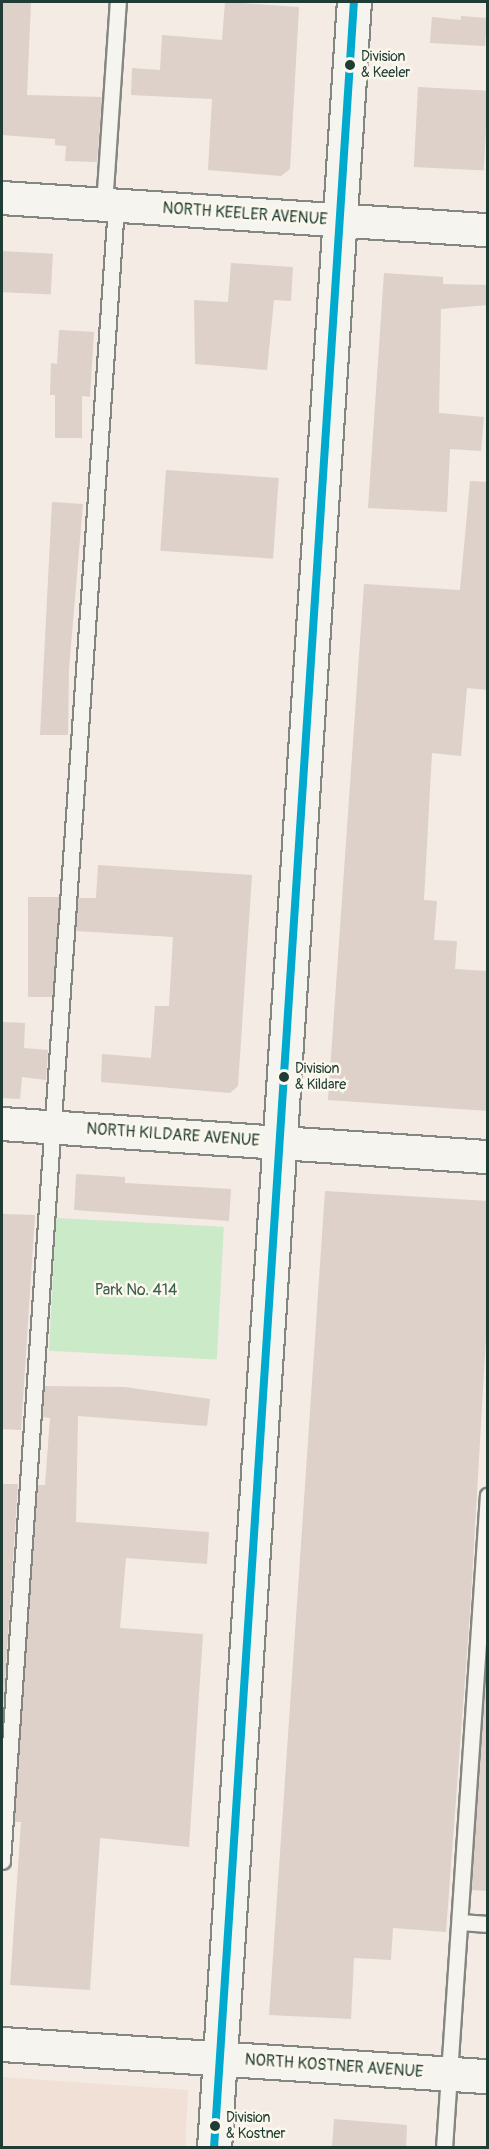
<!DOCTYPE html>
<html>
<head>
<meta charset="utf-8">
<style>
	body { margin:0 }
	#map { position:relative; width:489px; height:2149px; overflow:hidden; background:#f3ebe4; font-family:Pangolin,sans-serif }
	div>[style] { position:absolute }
	.built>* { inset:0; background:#f1e0d5 }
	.green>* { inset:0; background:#cbeac7; transform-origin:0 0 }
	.building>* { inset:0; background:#ddd1ca; transform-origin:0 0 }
	.roads { filter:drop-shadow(2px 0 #848681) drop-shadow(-2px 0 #848681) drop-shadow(0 2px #848681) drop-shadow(0 -2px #848681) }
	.lane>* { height:15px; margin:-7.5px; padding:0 7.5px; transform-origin:7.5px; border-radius:7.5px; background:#f6f4ef }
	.street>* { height:32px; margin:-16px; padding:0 16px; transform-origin:16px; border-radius:16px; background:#f6f4ef }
	.secondary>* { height:33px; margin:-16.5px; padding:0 16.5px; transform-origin:16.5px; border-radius:16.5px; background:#f6f4ef }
	.bus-1>* { height:8px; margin:-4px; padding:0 4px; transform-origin:4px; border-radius:4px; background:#00a9ce }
	.dots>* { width:16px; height:16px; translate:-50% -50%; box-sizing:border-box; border:3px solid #fbf7ec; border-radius:50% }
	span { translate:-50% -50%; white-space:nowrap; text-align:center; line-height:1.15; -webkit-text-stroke:5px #fbf7ec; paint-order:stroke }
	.bus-label { font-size:14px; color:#1f3d34 }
	.left { translate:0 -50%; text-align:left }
	.street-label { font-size:16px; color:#1f3d34 }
	.park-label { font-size:16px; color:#3b5f4d }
	.frame { position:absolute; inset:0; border:3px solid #1f3d34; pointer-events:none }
</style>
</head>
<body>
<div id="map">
	<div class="built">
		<div style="clip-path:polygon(2px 2077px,188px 2090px,185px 2147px,2px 2147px)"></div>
	</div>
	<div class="green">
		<div style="left:56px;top:1218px;width:168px;height:133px;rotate:3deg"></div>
	</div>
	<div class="building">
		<div style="clip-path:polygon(2px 2px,31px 2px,27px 95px,102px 97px,97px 162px,65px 161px,66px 146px,55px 145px,55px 139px,2px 135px)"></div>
		<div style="clip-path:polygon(225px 2px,299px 7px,290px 169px,281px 176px,208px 170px,212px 99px,131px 95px,132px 68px,160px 70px,162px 35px,222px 40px)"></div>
		<div style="clip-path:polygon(461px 16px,487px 18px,485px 46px,430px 43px,432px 17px,461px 20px)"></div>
		<div style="left:418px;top:87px;width:70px;height:80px;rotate:3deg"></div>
		<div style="left:2px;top:251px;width:51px;height:41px;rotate:3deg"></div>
		<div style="clip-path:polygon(231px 263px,293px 267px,291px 301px,274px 300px,267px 370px,195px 364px,194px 300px,228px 302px)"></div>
		<div style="clip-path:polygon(384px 273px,443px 277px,443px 284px,488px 285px,488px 305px,441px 309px,439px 413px,484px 417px,481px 451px,450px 449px,447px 512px,368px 508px)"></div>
		<div style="clip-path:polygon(59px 330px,94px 332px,90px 397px,82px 396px,82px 438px,55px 438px,55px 395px,50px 395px,51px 363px,57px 364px)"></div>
		<div style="left:166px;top:470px;width:113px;height:81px;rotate:4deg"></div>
		<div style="clip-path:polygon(470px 481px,488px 482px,488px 690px,467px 688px,461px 756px,432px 753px,424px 900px,437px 901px,434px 940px,457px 941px,455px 969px,488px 971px,488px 1111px,328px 1100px,364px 584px,460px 590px)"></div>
		<div style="clip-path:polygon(52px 502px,83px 504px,69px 669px,68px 735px,40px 735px)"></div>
		<div style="clip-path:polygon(98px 865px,252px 875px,238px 1086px,230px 1093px,101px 1082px,102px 1054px,151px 1058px,155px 1006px,169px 1006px,173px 937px,76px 931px,78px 898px,96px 898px)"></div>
		<div style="left:28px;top:897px;width:31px;height:100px"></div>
		<div style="clip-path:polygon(2px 1022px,25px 1023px,24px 1048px,48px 1050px,46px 1080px,22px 1077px,20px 1099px,2px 1098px)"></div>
		<div style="clip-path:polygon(76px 1174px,125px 1177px,125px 1183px,231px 1189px,229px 1221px,74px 1210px)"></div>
		<div style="clip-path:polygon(325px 1191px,488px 1201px,488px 1303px,470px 1613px,446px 1932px,393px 1928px,391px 1960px,354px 1958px,351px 2019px,269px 2015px)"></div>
		<div style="clip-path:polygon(3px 1214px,35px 1215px,21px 1430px,2px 1429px)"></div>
		<div style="clip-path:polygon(44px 1386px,125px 1387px,210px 1399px,207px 1426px,78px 1416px,76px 1522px,209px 1532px,207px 1564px,126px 1558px,120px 1628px,203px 1634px,189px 1847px,100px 1838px,90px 1990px,10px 1985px,21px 1822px,14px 1822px,38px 1485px,45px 1485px,50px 1418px,42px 1417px)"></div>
		<div style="clip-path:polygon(2px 1484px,18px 1484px,2px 1726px)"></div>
		<div style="clip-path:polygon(488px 1647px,488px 1891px,471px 1890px)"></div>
		<div style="clip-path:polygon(334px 2119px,407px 2125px,406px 2148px,332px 2148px)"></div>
	</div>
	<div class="roads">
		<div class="lane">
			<div style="left:104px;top:205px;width:203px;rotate:-86.1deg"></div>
			<div style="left:2px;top:1861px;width:1660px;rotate:-86.06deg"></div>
			<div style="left:460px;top:1922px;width:28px;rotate:4deg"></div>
			<div style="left:444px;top:2148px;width:654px;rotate:-86.15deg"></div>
		</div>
		<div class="street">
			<div style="left:2px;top:198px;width:487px;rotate:3.8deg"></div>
			<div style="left:2px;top:1124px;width:487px;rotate:3.9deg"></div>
		</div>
		<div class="secondary">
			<div style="left:2px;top:2044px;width:487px;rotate:3.8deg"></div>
			<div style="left:214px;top:2148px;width:2151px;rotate:-86.27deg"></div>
		</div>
	</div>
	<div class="bus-1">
		<div style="left:214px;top:2148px;width:2151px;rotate:-86.27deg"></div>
	</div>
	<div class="dots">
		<div style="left:350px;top:65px;background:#1f3d34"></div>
		<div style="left:284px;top:1077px;background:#1f3d34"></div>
		<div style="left:215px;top:2126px;background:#1f3d34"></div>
	</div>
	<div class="bus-label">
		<span class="left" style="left:361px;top:65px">Division<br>&amp; Keeler</span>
		<span class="left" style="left:295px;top:1077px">Division<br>&amp; Kildare</span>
		<span class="left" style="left:226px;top:2126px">Division<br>&amp; Kostner</span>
	</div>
	<div class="street-label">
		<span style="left:245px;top:214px;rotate:4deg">NORTH KEELER AVENUE</span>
		<span style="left:173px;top:1135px;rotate:4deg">NORTH KILDARE AVENUE</span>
		<span style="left:334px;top:2066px;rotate:4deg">NORTH KOSTNER AVENUE</span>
	</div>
	<div class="park-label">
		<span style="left:136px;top:1290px">Park No. 414</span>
	</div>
	<div class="frame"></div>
</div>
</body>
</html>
